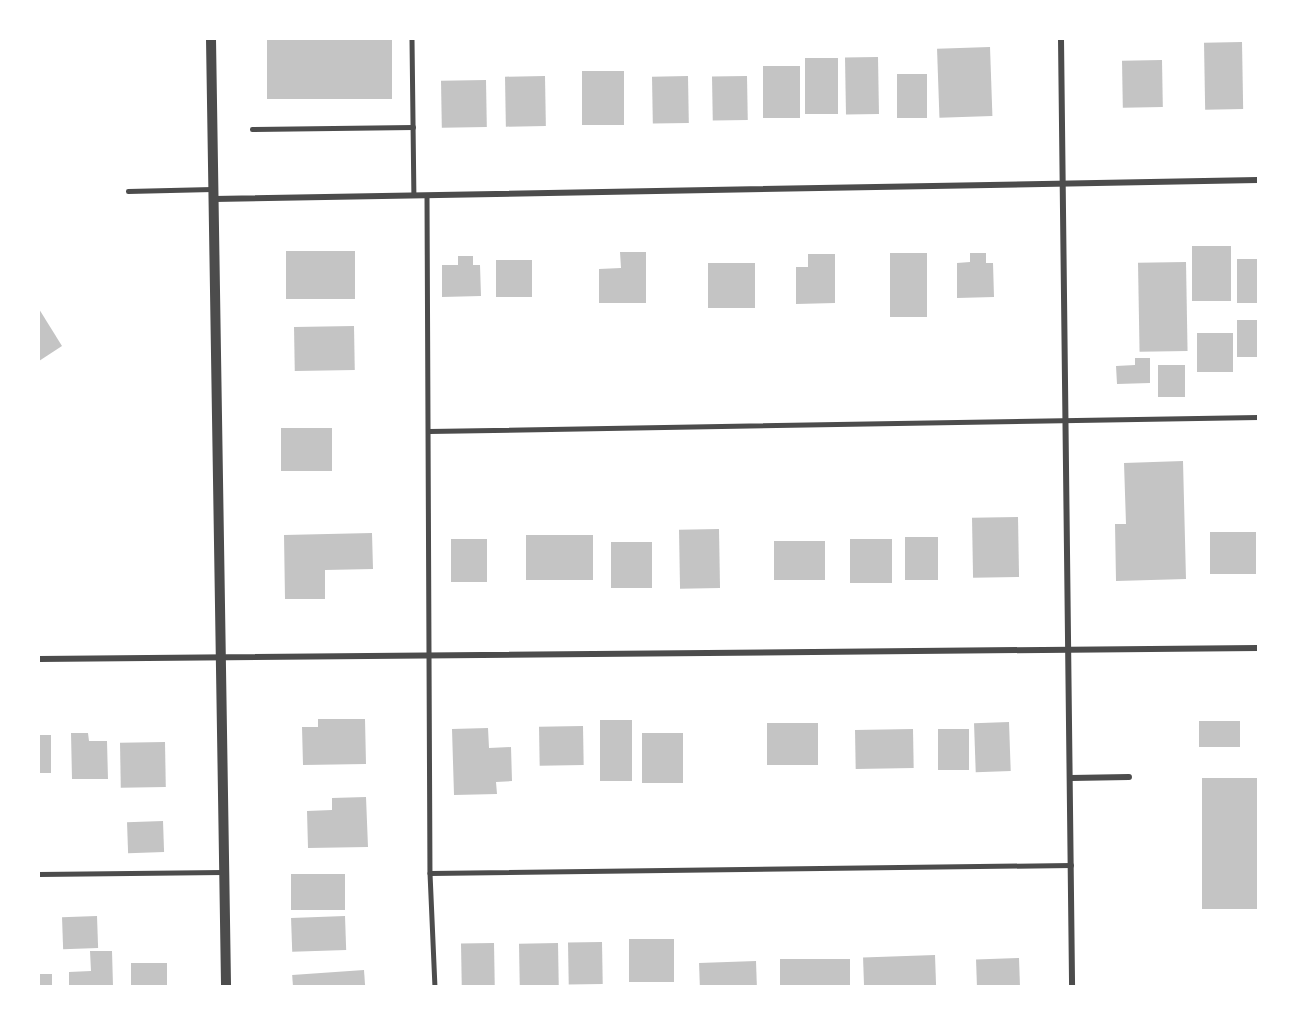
<!DOCTYPE html>
<html>
<head>
<meta charset="utf-8">
<style>
	body { margin:0 }
	#map { position:relative; width:1297px; height:1025px; overflow:hidden; background:#fff; font-family:"Noto Serif",serif }
	div>[style] { position:absolute }
	.building>* { inset:0; background:#c4c4c4; transform-origin:0 0 }
	.service>* { height:4.5px; margin:-2.25px; padding:0 2.25px; transform-origin:2.25px; border-radius:2.25px; background:#4c4c4c }
	.minor>* { height:6px; margin:-3px; padding:0 3px; transform-origin:3px; border-radius:3px; background:#4c4c4c }
	.tertiary>* { height:10px; margin:-5px; padding:0 5px; transform-origin:5px; border-radius:5px; background:#4c4c4c }
	span { translate:-50% -50%; white-space:nowrap; text-align:center; line-height:1.15; -webkit-text-stroke:5px #fff; paint-order:stroke }
	.frame { position:absolute; inset:0; border:40px solid #fff; pointer-events:none }
</style>
</head>
<body>
<div id="map">
	<div class="building">
		<div style="left:267px;top:39px;width:125px;height:60px"></div>
		<div style="left:1242px;top:42px;width:67px;height:38px;rotate:89deg"></div>
		<div style="left:990px;top:47px;width:69px;height:53px;rotate:88deg"></div>
		<div style="left:878px;top:57px;width:57px;height:33px;rotate:89deg"></div>
		<div style="left:805px;top:58px;width:33px;height:56px"></div>
		<div style="left:1162px;top:60px;width:47px;height:40px;rotate:89deg"></div>
		<div style="left:763px;top:66px;width:37px;height:52px"></div>
		<div style="left:582px;top:71px;width:42px;height:54px"></div>
		<div style="left:897px;top:74px;width:30px;height:44px"></div>
		<div style="left:545px;top:76px;width:50px;height:40px;rotate:89deg"></div>
		<div style="left:688px;top:76px;width:47px;height:36px;rotate:89deg"></div>
		<div style="left:747px;top:76px;width:44px;height:35px;rotate:89deg"></div>
		<div style="left:486px;top:80px;width:47px;height:45px;rotate:89deg"></div>
		<div style="left:1192px;top:246px;width:39px;height:55px"></div>
		<div style="left:355px;top:251px;width:48px;height:69px;rotate:90deg"></div>
		<div style="clip-path:polygon(620px 252px,646px 252px,646px 303px,599px 303px,599px 269px,621px 268px)"></div>
		<div style="left:890px;top:253px;width:37px;height:64px"></div>
		<div style="clip-path:polygon(970px 253px,986px 253px,986px 263px,993px 263px,994px 297px,957px 298px,957px 263px,970px 262px)"></div>
		<div style="clip-path:polygon(808px 254px,835px 254px,835px 303px,796px 304px,796px 267px,808px 267px)"></div>
		<div style="clip-path:polygon(458px 256px,473px 256px,473px 265px,480px 265px,481px 296px,442px 297px,442px 265px,458px 265px)"></div>
		<div style="left:1258px;top:259px;width:44px;height:21px;rotate:90deg"></div>
		<div style="left:496px;top:260px;width:36px;height:37px"></div>
		<div style="left:1186px;top:262px;width:89px;height:48px;rotate:89deg"></div>
		<div style="left:755px;top:263px;width:45px;height:47px;rotate:90deg"></div>
		<div style="clip-path:polygon(39px 309px,62px 346px,39px 361px)"></div>
		<div style="left:1237px;top:320px;width:21px;height:37px"></div>
		<div style="left:354px;top:326px;width:44px;height:60px;rotate:89deg"></div>
		<div style="left:1233px;top:333px;width:39px;height:36px;rotate:90deg"></div>
		<div style="clip-path:polygon(1135px 358px,1150px 358px,1150px 383px,1117px 384px,1116px 366px,1135px 365px)"></div>
		<div style="left:1158px;top:365px;width:27px;height:32px"></div>
		<div style="left:281px;top:428px;width:51px;height:43px"></div>
		<div style="clip-path:polygon(1183px 461px,1186px 579px,1116px 581px,1115px 524px,1126px 524px,1124px 463px)"></div>
		<div style="left:1018px;top:517px;width:60px;height:46px;rotate:89deg"></div>
		<div style="left:719px;top:529px;width:59px;height:40px;rotate:89deg"></div>
		<div style="left:1256px;top:532px;width:42px;height:46px;rotate:90deg"></div>
		<div style="clip-path:polygon(372px 533px,373px 569px,325px 570px,325px 599px,285px 599px,284px 535px)"></div>
		<div style="left:593px;top:535px;width:45px;height:67px;rotate:90deg"></div>
		<div style="left:905px;top:537px;width:33px;height:43px"></div>
		<div style="left:451px;top:539px;width:36px;height:43px"></div>
		<div style="left:850px;top:539px;width:42px;height:44px"></div>
		<div style="left:774px;top:541px;width:51px;height:39px"></div>
		<div style="left:652px;top:542px;width:46px;height:41px;rotate:90deg"></div>
		<div style="clip-path:polygon(318px 719px,365px 719px,366px 764px,303px 765px,302px 727px,318px 727px)"></div>
		<div style="left:600px;top:720px;width:32px;height:61px"></div>
		<div style="left:1199px;top:721px;width:41px;height:26px"></div>
		<div style="left:1009px;top:722px;width:49px;height:35px;rotate:88deg"></div>
		<div style="left:767px;top:723px;width:51px;height:42px"></div>
		<div style="left:583px;top:726px;width:39px;height:44px;rotate:89deg"></div>
		<div style="clip-path:polygon(488px 728px,489px 748px,511px 747px,512px 781px,496px 782px,497px 794px,454px 795px,452px 729px)"></div>
		<div style="left:913px;top:729px;width:39px;height:58px;rotate:89deg"></div>
		<div style="left:938px;top:729px;width:31px;height:41px"></div>
		<div style="clip-path:polygon(71px 733px,88px 733px,89px 741px,107px 741px,108px 779px,72px 779px)"></div>
		<div style="left:683px;top:733px;width:50px;height:41px;rotate:90deg"></div>
		<div style="left:39px;top:735px;width:12px;height:38px"></div>
		<div style="left:165px;top:742px;width:45px;height:45px;rotate:89deg"></div>
		<div style="left:1202px;top:778px;width:56px;height:131px"></div>
		<div style="clip-path:polygon(366px 797px,368px 847px,308px 848px,307px 811px,332px 810px,332px 798px)"></div>
		<div style="left:163px;top:821px;width:31px;height:36px;rotate:88deg"></div>
		<div style="left:291px;top:874px;width:54px;height:36px"></div>
		<div style="left:97px;top:916px;width:32px;height:35px;rotate:88deg"></div>
		<div style="left:345px;top:916px;width:34px;height:54px;rotate:88deg"></div>
		<div style="left:629px;top:939px;width:45px;height:43px"></div>
		<div style="left:602px;top:942px;width:42px;height:34px;rotate:89deg"></div>
		<div style="left:494px;top:943px;width:43px;height:33px;rotate:89deg"></div>
		<div style="left:558px;top:943px;width:43px;height:39px;rotate:89deg"></div>
		<div style="clip-path:polygon(90px 951px,112px 951px,113px 986px,69px 986px,69px 972px,91px 971px)"></div>
		<div style="left:935px;top:955px;width:31px;height:72px;rotate:88deg"></div>
		<div style="left:1019px;top:958px;width:28px;height:43px;rotate:88deg"></div>
		<div style="left:850px;top:959px;width:27px;height:70px;rotate:90deg"></div>
		<div style="left:756px;top:961px;width:25px;height:57px;rotate:88deg"></div>
		<div style="left:131px;top:963px;width:36px;height:23px"></div>
		<div style="left:364px;top:970px;width:16px;height:72px;rotate:86deg"></div>
		<div style="left:39px;top:974px;width:13px;height:12px"></div>
	</div>
	<div class="service">
		<div style="left:412px;top:39px;width:156px;rotate:89.3deg"></div>
		<div style="left:252px;top:129px;width:161px;rotate:-0.7deg"></div>
		<div style="left:128px;top:191px;width:84px;rotate:-1.4deg"></div>
		<div style="left:427px;top:195px;width:678px;rotate:89.75deg"></div>
		<div style="left:430px;top:873px;width:113px;rotate:87.5deg"></div>
		<div style="left:429px;top:431px;width:829px;rotate:-0.97deg"></div>
		<div style="left:430px;top:873px;width:641px;rotate:-0.72deg"></div>
		<div style="left:39px;top:874px;width:183px;rotate:-0.6deg"></div>
	</div>
	<div class="minor">
		<div style="left:1061px;top:39px;width:947px;rotate:89.33deg"></div>
		<div style="left:214px;top:199px;width:1044px;rotate:-1.04deg"></div>
		<div style="left:39px;top:659px;width:1219px;rotate:-0.52deg"></div>
		<div style="left:1071px;top:778px;width:58px;rotate:-1deg"></div>
	</div>
	<div class="tertiary">
		<div style="left:211px;top:39px;width:947px;rotate:89.09deg"></div>
	</div>
	<div class="frame"></div>
</div>
</body>
</html>
